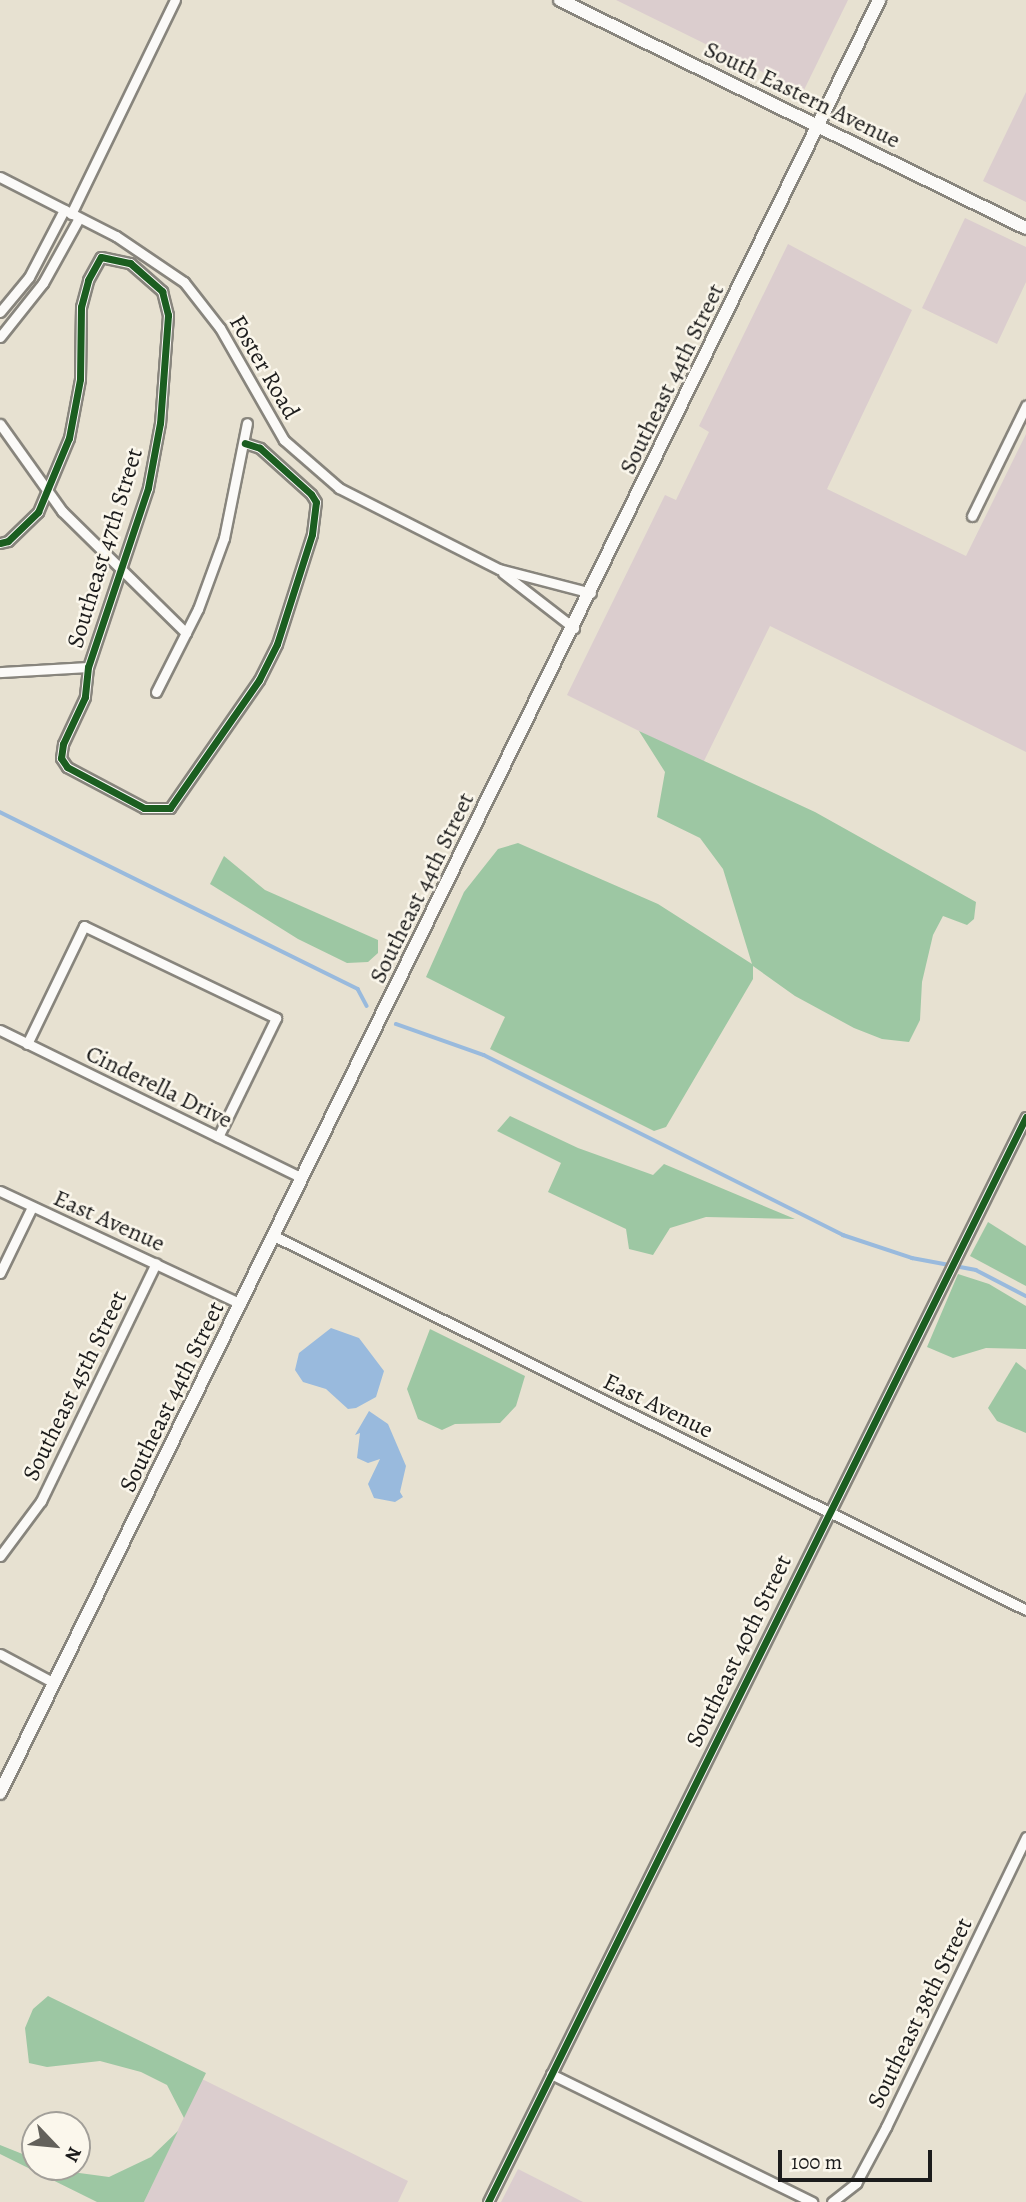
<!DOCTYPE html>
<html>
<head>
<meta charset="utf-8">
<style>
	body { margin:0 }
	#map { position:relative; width:1026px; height:2202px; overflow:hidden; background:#e7e1d1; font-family:Alegreya,serif }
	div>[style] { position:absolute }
	.industrial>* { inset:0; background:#dbcdce }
	.forest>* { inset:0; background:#9dc7a3 }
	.water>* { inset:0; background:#99badd }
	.stream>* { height:3.5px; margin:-1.75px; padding:0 1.75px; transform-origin:1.75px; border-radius:1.75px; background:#99badd }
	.roads { filter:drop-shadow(2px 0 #88857d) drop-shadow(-2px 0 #88857d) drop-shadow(0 2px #88857d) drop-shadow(0 -2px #88857d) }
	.minor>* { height:9px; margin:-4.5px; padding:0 4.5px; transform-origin:4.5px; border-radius:4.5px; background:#fbfaf8 }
	.secondary>* { height:12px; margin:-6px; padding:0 6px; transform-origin:6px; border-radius:6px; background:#fbfaf8 }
	.cycleway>* { height:7px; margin:-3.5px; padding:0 3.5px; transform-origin:3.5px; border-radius:3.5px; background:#1b5e20 }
	span { translate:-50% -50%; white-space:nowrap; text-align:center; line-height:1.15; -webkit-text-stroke:5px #fbf7ec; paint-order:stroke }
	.street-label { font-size:24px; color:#1c1c1c }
	.north { position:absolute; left:21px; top:2111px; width:70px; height:70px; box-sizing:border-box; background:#fbf7ec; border:2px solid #a29f99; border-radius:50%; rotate:116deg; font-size:19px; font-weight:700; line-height:28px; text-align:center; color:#1c1c1c }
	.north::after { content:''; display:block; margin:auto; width:24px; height:32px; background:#63615b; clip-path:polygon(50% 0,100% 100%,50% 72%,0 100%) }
	.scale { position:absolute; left:778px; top:2150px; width:154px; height:32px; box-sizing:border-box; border:4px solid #1c1c1c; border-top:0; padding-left:9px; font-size:21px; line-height:24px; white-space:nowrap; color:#1c1c1c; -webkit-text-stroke:5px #fbf7ec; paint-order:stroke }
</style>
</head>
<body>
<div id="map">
	<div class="industrial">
		<div style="clip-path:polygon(616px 0,848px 0,803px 92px)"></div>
		<div style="clip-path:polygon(1026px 92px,1026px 202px,983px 181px)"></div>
		<div style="clip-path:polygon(965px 218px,1026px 247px,1026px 282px,997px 344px,922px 308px)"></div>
		<div style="clip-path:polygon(788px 244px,912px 310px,827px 489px,966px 556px,1026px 434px,1026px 752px,770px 626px,703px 763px,567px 695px,665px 495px,676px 500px,709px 432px,699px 426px)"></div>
		<div style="clip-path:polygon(202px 2079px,408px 2181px,398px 2202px,144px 2202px)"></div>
		<div style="clip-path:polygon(518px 2169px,583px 2202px,501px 2202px)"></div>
	</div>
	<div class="forest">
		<div style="clip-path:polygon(639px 731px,815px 812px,976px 902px,974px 919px,967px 925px,943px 916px,933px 935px,922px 982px,920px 1020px,909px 1042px,882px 1039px,854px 1028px,795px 996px,753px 966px,753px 979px,666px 1127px,654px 1131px,490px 1049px,505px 1017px,426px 977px,464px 892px,498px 849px,518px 843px,658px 904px,752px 964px,723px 869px,700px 838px,657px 817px,665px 772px)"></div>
		<div style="clip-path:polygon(224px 856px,265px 890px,378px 940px,378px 953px,368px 962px,347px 963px,298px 939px,210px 884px)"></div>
		<div style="clip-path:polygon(510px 1116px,578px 1148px,653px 1175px,664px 1164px,795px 1219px,706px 1217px,670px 1228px,653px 1255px,629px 1249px,626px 1229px,548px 1192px,561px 1163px,497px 1131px)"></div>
		<div style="clip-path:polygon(988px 1222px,1026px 1246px,1026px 1286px,970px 1256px)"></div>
		<div style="clip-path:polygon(958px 1274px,989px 1284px,1026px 1306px,1026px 1349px,986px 1348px,953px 1358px,927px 1347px)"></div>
		<div style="clip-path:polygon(430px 1329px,525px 1376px,516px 1406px,500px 1423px,455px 1424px,442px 1430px,418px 1419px,407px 1389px)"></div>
		<div style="clip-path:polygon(1016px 1362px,1026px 1370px,1026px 1433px,997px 1421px,988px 1408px)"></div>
		<div style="clip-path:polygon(48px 1996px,206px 2073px,184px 2118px,167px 2085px,141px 2072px,100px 2061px,47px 2067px,29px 2063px,25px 2028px,33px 2009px)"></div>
		<div style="clip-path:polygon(178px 2131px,144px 2202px,97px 2202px,0 2154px,0 2145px,35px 2159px,35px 2167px,109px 2177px,151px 2157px)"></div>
	</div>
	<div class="water">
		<div style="clip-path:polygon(331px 1328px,359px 1338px,384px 1371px,376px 1397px,356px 1408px,348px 1409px,326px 1389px,303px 1382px,295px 1370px,299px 1353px)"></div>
		<div style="clip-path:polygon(369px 1411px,388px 1424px,406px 1466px,400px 1492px,403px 1497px,395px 1502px,374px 1498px,368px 1484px,380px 1459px,368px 1463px,357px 1458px,360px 1433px,355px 1435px)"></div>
	</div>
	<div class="stream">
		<div style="left:0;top:812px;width:399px;rotate:26.3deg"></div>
		<div style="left:358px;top:989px;width:19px;rotate:62deg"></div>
		<div style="left:396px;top:1024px;width:93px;rotate:19.4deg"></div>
		<div style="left:484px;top:1055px;width:402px;rotate:26.6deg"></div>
		<div style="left:843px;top:1235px;width:73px;rotate:18.4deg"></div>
		<div style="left:912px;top:1258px;width:65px;rotate:10.6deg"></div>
		<div style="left:976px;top:1270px;width:56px;rotate:27.5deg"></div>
	</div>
	<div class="roads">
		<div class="minor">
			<div style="left:0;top:177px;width:130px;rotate:27deg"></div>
			<div style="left:116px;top:236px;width:82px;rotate:34.1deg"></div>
			<div style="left:184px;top:282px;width:58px;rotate:52deg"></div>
			<div style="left:220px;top:328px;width:129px;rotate:60.3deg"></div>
			<div style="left:284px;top:440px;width:73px;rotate:41.1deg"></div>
			<div style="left:339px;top:488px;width:179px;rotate:26.9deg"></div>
			<div style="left:499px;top:569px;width:95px;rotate:14.6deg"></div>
			<div style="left:71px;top:214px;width:238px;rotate:-64.1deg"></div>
			<div style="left:0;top:312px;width:45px;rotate:-50.4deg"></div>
			<div style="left:29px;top:277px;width:76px;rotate:-62.4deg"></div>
			<div style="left:0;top:337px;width:69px;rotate:-51.5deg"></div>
			<div style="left:43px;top:283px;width:74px;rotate:-61deg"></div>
			<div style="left:0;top:424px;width:107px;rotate:54.5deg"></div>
			<div style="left:62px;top:511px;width:174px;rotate:44.5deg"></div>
			<div style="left:972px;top:516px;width:123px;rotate:-63.9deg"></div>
			<div style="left:0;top:543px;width:8px;rotate:-14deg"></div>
			<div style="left:8px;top:541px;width:42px;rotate:-44deg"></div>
			<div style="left:38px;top:512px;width:80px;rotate:-67.3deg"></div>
			<div style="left:69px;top:438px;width:60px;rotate:-79.4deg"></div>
			<div style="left:80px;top:379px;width:72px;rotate:-89.2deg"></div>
			<div style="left:81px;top:307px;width:28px;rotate:-75deg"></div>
			<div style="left:88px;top:280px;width:26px;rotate:-61deg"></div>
			<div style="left:101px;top:257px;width:30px;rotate:12deg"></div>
			<div style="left:130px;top:263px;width:43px;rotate:41.2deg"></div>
			<div style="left:162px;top:291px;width:25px;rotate:76deg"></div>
			<div style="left:168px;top:315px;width:108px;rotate:94.2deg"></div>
			<div style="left:160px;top:423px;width:66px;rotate:100.5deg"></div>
			<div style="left:148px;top:488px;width:189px;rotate:108.5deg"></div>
			<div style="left:88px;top:667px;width:30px;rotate:96deg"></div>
			<div style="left:85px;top:697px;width:52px;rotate:115.1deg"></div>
			<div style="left:63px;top:744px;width:14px;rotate:98deg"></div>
			<div style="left:61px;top:758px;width:11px;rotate:56deg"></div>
			<div style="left:67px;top:767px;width:87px;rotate:28deg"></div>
			<div style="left:144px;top:808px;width:26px"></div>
			<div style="left:170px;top:808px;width:156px;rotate:-55.2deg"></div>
			<div style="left:259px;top:680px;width:40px;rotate:-63.4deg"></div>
			<div style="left:277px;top:644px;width:115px;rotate:-72.3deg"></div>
			<div style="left:312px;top:534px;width:32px;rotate:-83deg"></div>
			<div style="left:316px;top:502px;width:9px;rotate:-122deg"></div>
			<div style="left:311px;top:494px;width:69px;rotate:-138deg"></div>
			<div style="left:260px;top:448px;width:16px;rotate:-162deg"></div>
			<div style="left:503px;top:573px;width:90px;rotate:37.8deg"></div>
			<div style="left:0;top:672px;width:88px;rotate:-3.3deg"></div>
			<div style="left:156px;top:692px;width:93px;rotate:-63.2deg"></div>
			<div style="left:198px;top:609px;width:76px;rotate:-69.9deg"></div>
			<div style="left:224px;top:538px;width:117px;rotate:-78.7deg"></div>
			<div style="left:0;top:1030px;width:336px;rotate:26.1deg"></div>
			<div style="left:27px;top:1044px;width:131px;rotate:-64.2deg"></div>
			<div style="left:84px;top:926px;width:213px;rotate:25.6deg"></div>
			<div style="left:276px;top:1018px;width:132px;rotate:116deg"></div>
			<div style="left:0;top:1191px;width:266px;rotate:25.1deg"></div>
			<div style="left:274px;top:1236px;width:840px;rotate:26.44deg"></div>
			<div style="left:0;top:1273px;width:73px;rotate:-64.1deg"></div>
			<div style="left:0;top:1556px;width:69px;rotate:-53.3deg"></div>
			<div style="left:41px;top:1501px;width:264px;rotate:-64.2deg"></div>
			<div style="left:0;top:1654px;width:61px;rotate:28.2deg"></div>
			<div style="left:551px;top:2074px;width:291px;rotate:26.1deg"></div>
			<div style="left:488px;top:2202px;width:1211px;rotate:-63.63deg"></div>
			<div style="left:832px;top:2202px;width:31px;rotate:-38deg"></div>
			<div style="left:856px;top:2183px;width:64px;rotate:-61.8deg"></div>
			<div style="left:886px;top:2127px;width:322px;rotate:-64.2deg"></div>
		</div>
		<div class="secondary">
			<div style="left:560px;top:0;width:519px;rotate:26.07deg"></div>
			<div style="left:0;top:1793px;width:1997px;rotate:-63.88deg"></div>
		</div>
	</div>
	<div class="cycleway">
		<div style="left:0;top:543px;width:8px;rotate:-14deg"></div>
		<div style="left:8px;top:541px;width:42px;rotate:-44deg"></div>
		<div style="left:38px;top:512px;width:80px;rotate:-67.3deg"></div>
		<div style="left:69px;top:438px;width:60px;rotate:-79.4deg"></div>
		<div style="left:80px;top:379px;width:72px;rotate:-89.2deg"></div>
		<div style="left:81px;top:307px;width:28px;rotate:-75deg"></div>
		<div style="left:88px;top:280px;width:26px;rotate:-61deg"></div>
		<div style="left:101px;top:257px;width:30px;rotate:12deg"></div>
		<div style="left:130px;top:263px;width:43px;rotate:41.2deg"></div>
		<div style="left:162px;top:291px;width:25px;rotate:76deg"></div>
		<div style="left:168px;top:315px;width:108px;rotate:94.2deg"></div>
		<div style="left:160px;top:423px;width:66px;rotate:100.5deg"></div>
		<div style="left:148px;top:488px;width:189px;rotate:108.5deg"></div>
		<div style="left:88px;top:667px;width:30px;rotate:96deg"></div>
		<div style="left:85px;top:697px;width:52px;rotate:115.1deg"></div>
		<div style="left:63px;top:744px;width:14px;rotate:98deg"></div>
		<div style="left:61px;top:758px;width:11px;rotate:56deg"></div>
		<div style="left:67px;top:767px;width:87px;rotate:28deg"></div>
		<div style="left:144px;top:808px;width:26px"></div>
		<div style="left:170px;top:808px;width:156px;rotate:-55.2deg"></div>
		<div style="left:259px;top:680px;width:40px;rotate:-63.4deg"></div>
		<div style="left:277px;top:644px;width:115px;rotate:-72.3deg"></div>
		<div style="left:312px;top:534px;width:32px;rotate:-83deg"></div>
		<div style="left:316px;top:502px;width:9px;rotate:-122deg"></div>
		<div style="left:311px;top:494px;width:69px;rotate:-138deg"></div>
		<div style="left:260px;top:448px;width:16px;rotate:-162deg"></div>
		<div style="left:488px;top:2202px;width:1211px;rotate:-63.63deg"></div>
	</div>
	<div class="street-label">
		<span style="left:802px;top:95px;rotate:26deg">South Eastern Avenue</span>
		<span style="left:264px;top:367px;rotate:60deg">Foster Road</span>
		<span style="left:672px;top:379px;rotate:-64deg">Southeast 44th Street</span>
		<span style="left:105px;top:548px;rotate:-73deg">Southeast 47th Street</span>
		<span style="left:422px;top:888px;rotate:-64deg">Southeast 44th Street</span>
		<span style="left:159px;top:1087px;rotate:26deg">Cinderella Drive</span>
		<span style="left:109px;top:1221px;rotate:24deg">East Avenue</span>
		<span style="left:75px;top:1386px;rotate:-64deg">Southeast 45th Street</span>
		<span style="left:172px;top:1397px;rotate:-64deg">Southeast 44th Street</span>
		<span style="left:658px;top:1406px;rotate:26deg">East Avenue</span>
		<span style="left:739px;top:1651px;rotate:-64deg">Southeast 40th Street</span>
		<span style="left:920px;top:2013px;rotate:-64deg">Southeast 38th Street</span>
	</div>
	<div class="north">N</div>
	<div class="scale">100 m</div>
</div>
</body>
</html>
